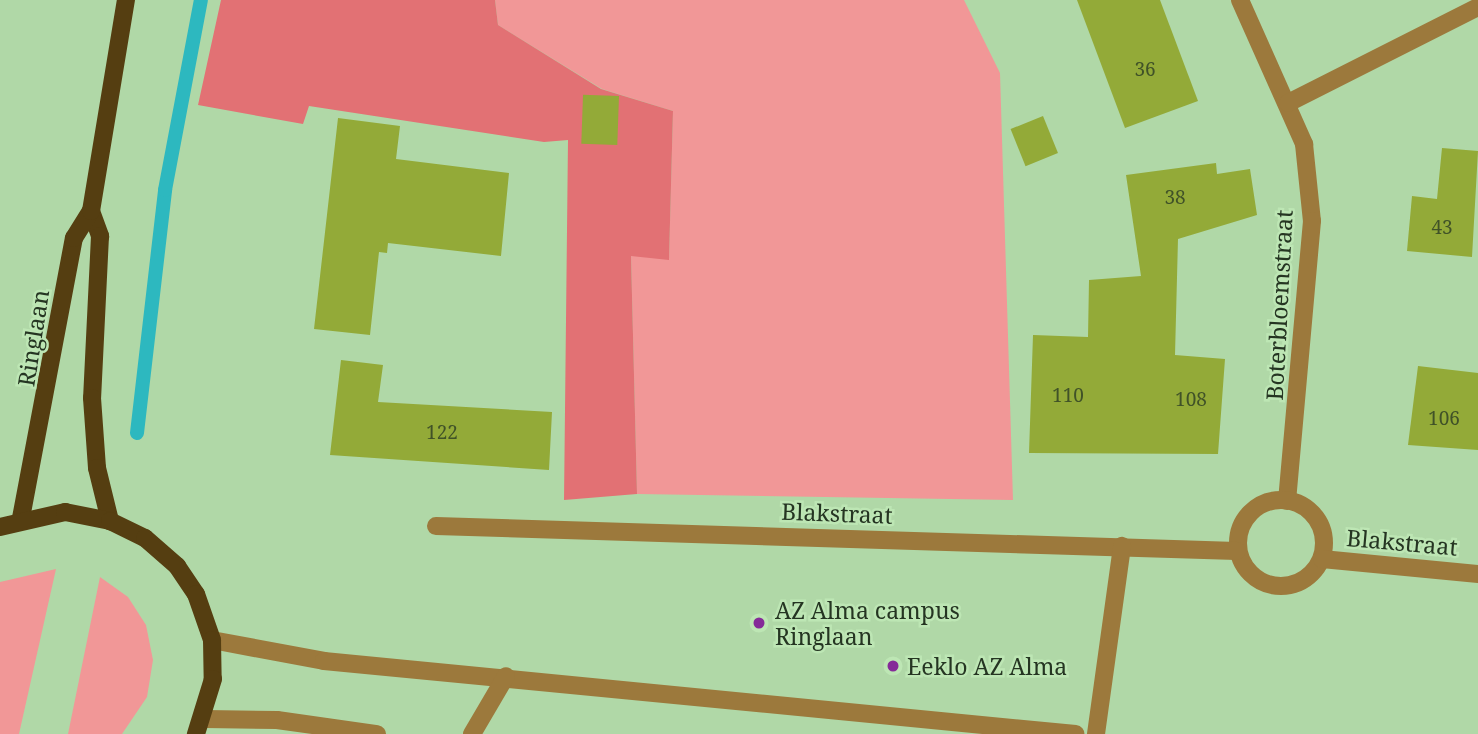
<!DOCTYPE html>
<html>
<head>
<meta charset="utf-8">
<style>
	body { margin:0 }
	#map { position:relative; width:1478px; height:734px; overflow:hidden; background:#b0d8a7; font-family:"Noto Serif",serif }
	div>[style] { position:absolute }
	.green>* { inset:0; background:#f19797 }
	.forest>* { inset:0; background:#e27174 }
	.stream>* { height:14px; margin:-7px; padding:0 7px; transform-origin:7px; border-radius:7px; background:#2db8bf }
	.building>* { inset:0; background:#93aa38; transform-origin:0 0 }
	.minor>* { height:18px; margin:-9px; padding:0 9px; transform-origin:9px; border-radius:9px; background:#9c793c }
	.minor>.ring { margin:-9px; padding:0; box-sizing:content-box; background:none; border:18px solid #9c793c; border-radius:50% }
	.major>* { height:18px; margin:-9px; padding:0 9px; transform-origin:9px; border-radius:9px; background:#553e11 }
	.dots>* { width:19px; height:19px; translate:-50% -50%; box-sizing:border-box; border:4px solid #bde6b4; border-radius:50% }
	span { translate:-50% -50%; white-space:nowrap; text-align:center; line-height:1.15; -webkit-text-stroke:5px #bde6b4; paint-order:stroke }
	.number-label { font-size:19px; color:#405228 }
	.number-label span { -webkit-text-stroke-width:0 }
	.street-label { font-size:23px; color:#253522 }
	.poi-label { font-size:23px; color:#253522 }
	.left { translate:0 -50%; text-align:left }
</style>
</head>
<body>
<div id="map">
	<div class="green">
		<div style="clip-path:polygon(495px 0,964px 0,1000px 73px,1013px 500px,637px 494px,631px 255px,669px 259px,673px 111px,602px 89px,498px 25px)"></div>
		<div style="clip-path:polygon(56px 569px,19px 734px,0 734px,0 582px)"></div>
		<div style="clip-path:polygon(100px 577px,128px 597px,146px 625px,153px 660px,147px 697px,122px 734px,68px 734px)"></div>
	</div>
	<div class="forest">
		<div style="clip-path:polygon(221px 0,495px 0,498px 25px,601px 89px,673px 111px,669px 260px,631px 256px,637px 494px,564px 500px,568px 140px,544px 142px,309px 106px,303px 124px,198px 105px)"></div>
	</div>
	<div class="stream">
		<div style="left:137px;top:433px;width:245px;rotate:-83.4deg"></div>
		<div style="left:165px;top:190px;width:193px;rotate:-79.3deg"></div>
	</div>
	<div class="building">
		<div style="clip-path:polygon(1077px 0,1160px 0,1198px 101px,1125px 128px)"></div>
		<div style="left:619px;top:96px;width:49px;height:36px;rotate:92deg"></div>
		<div style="left:1043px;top:116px;width:40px;height:35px;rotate:68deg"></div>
		<div style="clip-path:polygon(338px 118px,400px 126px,396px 159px,509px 173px,501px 256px,388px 243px,387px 253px,379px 252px,370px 335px,314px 329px)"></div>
		<div style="clip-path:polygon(1442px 148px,1478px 151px,1472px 257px,1407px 251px,1412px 196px,1437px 199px)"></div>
		<div style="clip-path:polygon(1216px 163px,1217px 174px,1250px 169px,1257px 215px,1178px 239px,1175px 355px,1225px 359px,1218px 454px,1029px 453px,1033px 335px,1088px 337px,1089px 280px,1141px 276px,1126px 175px)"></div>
		<div style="clip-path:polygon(341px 360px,383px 365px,378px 402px,552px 412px,549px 470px,330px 455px)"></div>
		<div style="clip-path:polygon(1418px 366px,1478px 373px,1478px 450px,1408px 445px)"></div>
	</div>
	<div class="minor">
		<div style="left:1240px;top:0;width:158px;rotate:66deg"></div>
		<div style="left:1304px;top:144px;width:77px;rotate:84.1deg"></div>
		<div style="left:1312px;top:221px;width:281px;rotate:95.1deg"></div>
		<div style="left:1288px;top:103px;width:213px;rotate:-26.8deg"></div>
		<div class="ring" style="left:1238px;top:500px;width:68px;height:68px"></div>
		<div style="left:436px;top:526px;width:801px;rotate:1.79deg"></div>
		<div style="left:1322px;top:559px;width:157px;rotate:5.5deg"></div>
		<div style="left:212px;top:640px;width:114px;rotate:10.6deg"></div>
		<div style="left:324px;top:661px;width:755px;rotate:5.55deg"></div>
		<div style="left:205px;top:719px;width:72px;rotate:0.8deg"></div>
		<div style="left:277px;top:720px;width:101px;rotate:8deg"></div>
		<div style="left:472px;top:734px;width:67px;rotate:-59.6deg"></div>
		<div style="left:1096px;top:734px;width:190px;rotate:-82.1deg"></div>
	</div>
	<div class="major">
		<div style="left:91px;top:211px;width:27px;rotate:70deg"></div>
		<div style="left:100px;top:236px;width:162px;rotate:92.8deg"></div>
		<div style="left:92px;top:398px;width:70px;rotate:85.9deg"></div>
		<div style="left:97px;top:468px;width:55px;rotate:76.2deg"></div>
		<div style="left:21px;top:518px;width:285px;rotate:-79.3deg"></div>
		<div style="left:74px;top:238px;width:32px;rotate:-58deg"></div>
		<div style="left:91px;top:211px;width:214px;rotate:-80.6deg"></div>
		<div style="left:0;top:527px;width:67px;rotate:-13deg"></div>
		<div style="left:65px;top:512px;width:46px;rotate:11.3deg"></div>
		<div style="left:110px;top:521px;width:39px;rotate:26deg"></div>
		<div style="left:145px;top:538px;width:43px;rotate:41.2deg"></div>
		<div style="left:177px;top:566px;width:34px;rotate:56deg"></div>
		<div style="left:196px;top:594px;width:49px;rotate:70.8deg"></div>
		<div style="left:212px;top:640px;width:39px;rotate:89deg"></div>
		<div style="left:213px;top:679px;width:58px;rotate:107.2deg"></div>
	</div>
	<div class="dots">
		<div style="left:759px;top:623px;background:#852b98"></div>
		<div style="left:893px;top:666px;background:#852b98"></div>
	</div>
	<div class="number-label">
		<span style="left:1145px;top:70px">36</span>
		<span style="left:1175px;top:198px">38</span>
		<span style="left:1442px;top:228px">43</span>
		<span style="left:1068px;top:396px">110</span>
		<span style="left:1191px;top:400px">108</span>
		<span style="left:1444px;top:419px">106</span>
		<span style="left:442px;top:433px">122</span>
	</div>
	<div class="street-label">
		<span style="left:1279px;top:305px;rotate:-87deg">Boterbloemstraat</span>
		<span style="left:33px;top:338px;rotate:-81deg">Ringlaan</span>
		<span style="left:837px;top:513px;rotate:2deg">Blakstraat</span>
		<span style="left:1402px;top:542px;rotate:5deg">Blakstraat</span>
	</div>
	<div class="poi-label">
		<span class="left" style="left:775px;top:623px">AZ Alma campus<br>Ringlaan</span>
		<span class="left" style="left:907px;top:666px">Eeklo AZ Alma</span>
	</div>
</div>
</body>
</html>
